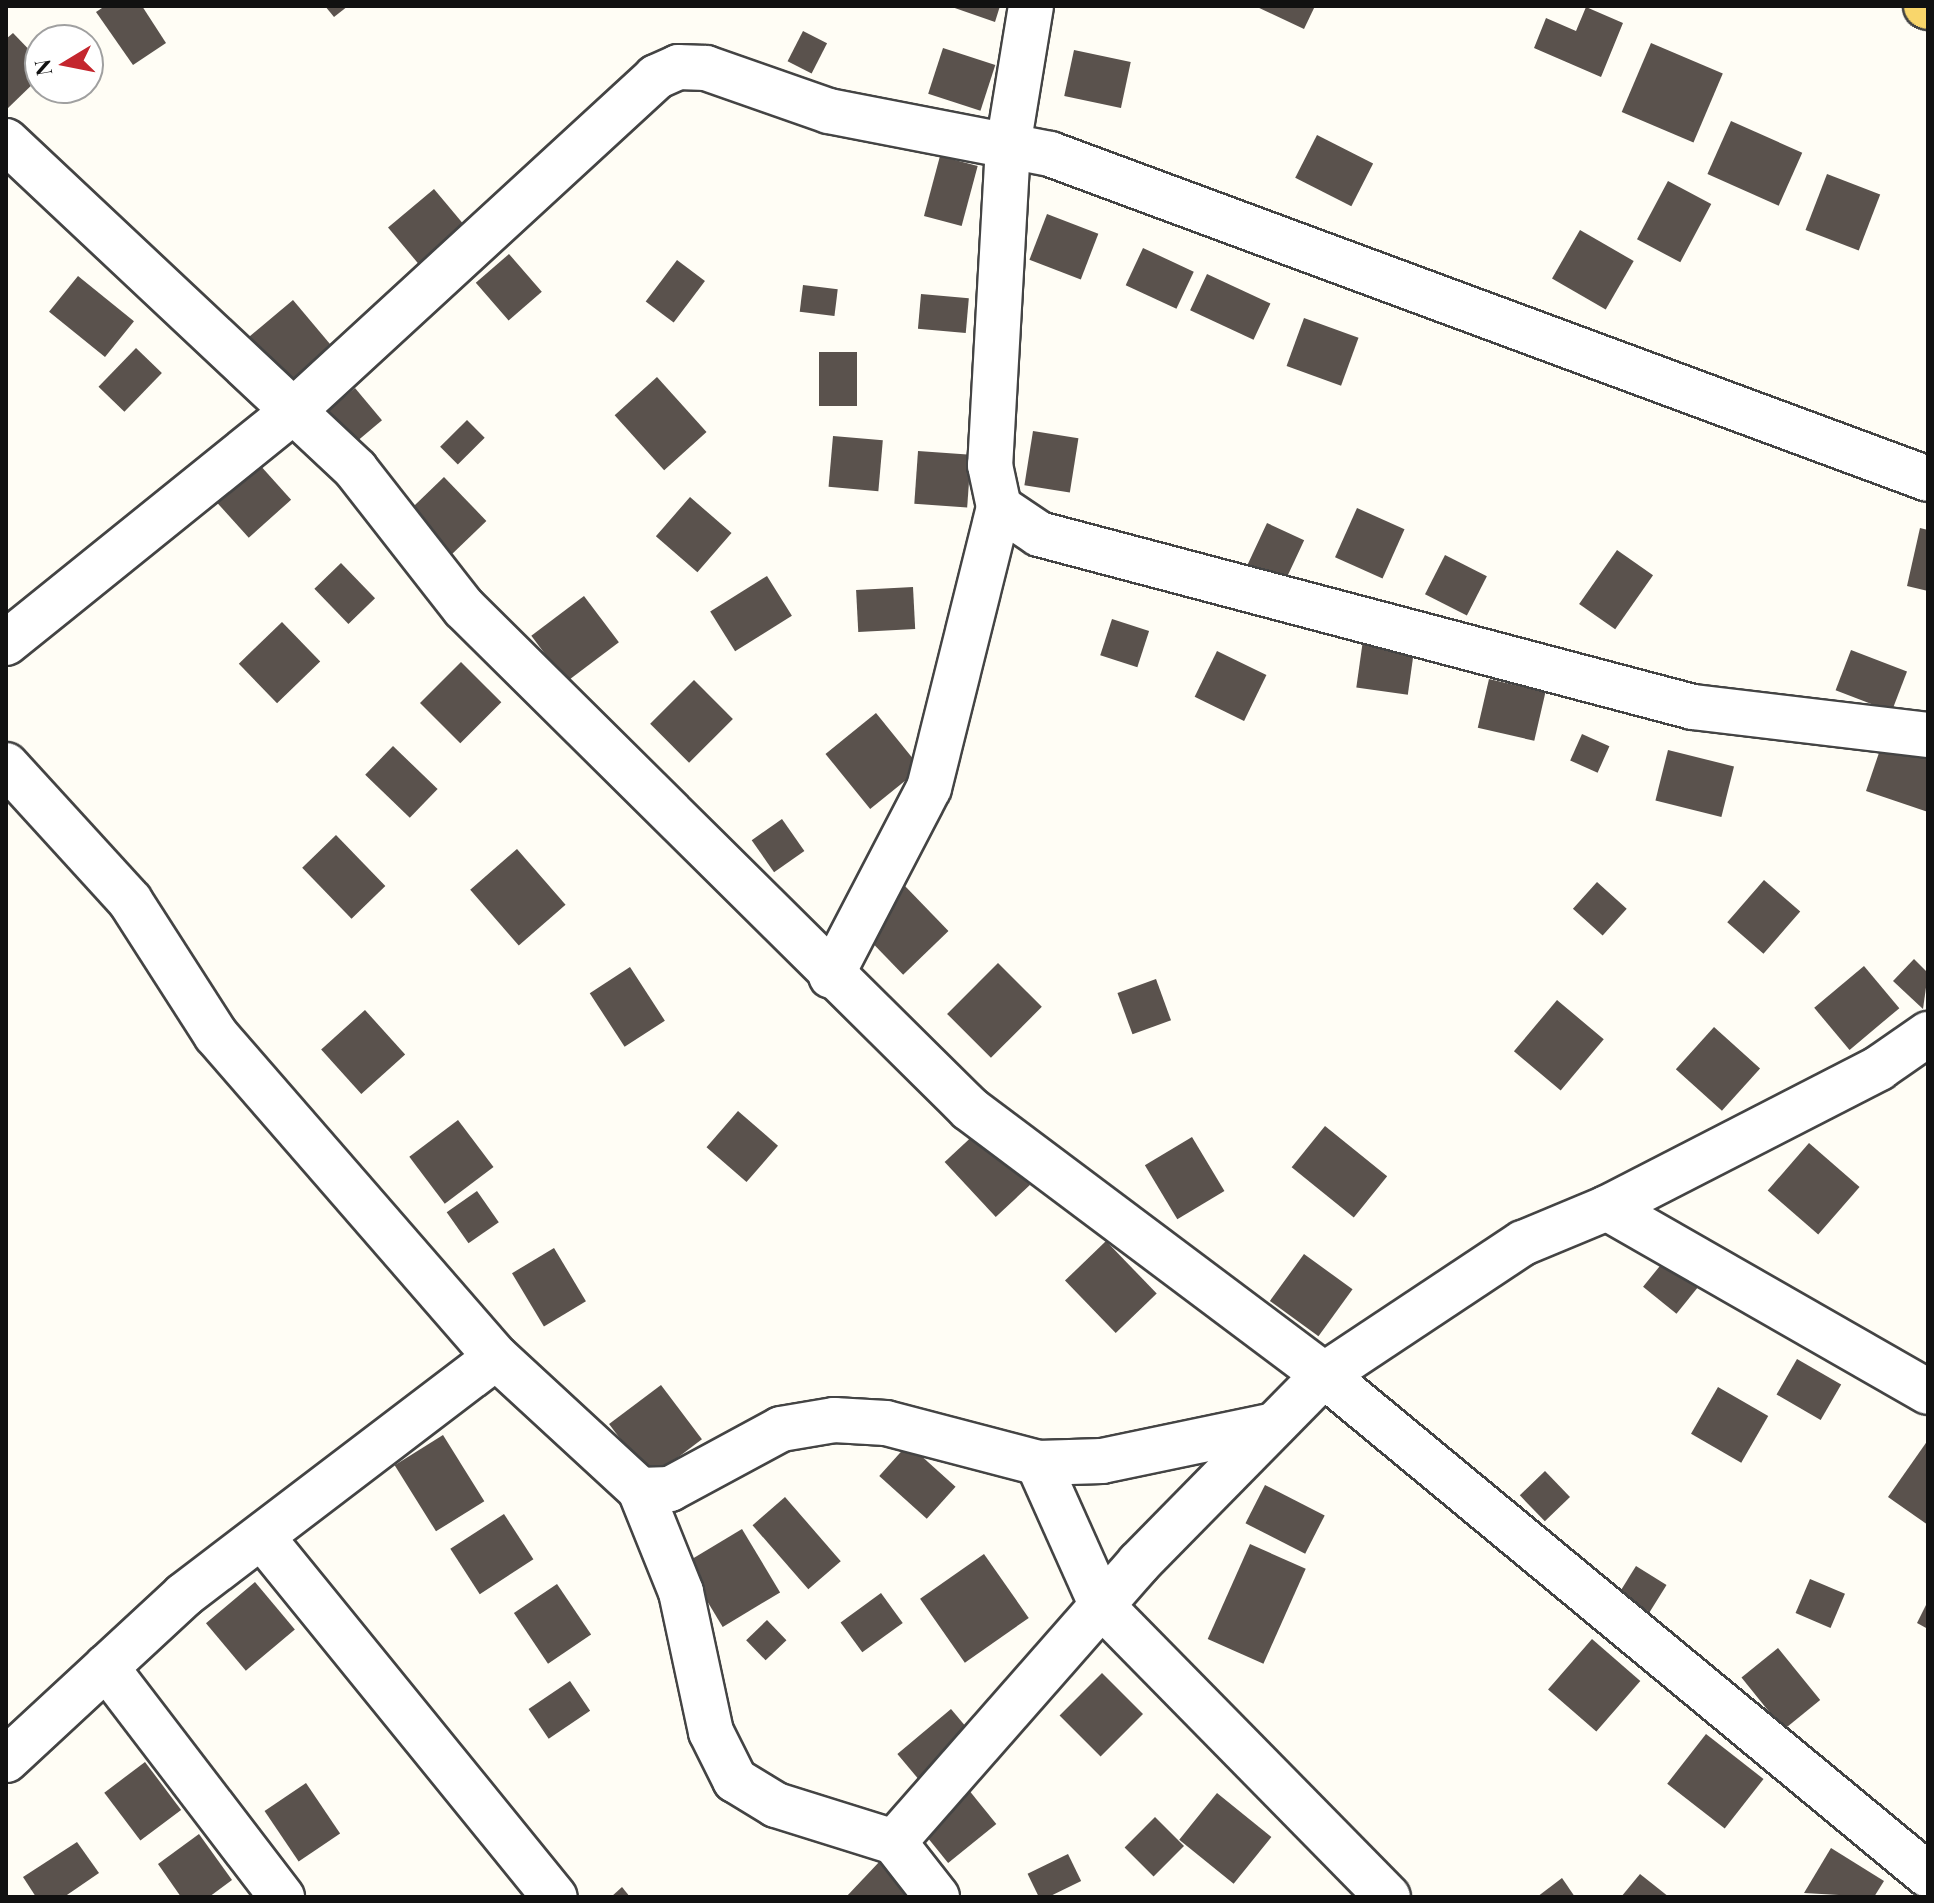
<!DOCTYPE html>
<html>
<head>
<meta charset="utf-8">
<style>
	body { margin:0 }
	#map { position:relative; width:1934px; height:1903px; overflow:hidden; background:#fffdf5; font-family:"Playfair Display",serif }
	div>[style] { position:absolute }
	.building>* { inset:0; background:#5a524d; transform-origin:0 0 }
	.roads { filter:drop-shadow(2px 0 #444) drop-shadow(-2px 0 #444) drop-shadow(0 2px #444) drop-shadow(0 -2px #444) }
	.minor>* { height:44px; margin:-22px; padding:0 22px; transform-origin:22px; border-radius:22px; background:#fff }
	.primary>* { height:44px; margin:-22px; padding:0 22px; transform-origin:22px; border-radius:22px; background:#f9d66b }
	span { translate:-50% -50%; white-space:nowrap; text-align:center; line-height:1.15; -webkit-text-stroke:8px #fff; paint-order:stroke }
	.frame { position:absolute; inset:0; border:8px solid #111; pointer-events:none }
	.north { position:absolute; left:24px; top:24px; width:80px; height:80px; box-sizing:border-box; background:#fff; border:2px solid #a0a0a0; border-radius:50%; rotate:260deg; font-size:22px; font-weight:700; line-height:32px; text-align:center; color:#111 }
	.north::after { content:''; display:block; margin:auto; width:28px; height:36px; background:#c4262e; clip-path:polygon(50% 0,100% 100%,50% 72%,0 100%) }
</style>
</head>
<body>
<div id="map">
	<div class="building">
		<div style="clip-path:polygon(105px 6px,142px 6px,166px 43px,133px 65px,96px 12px)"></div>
		<div style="clip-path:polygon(325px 6px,348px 6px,334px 17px)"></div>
		<div style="clip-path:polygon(949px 6px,1000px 6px,995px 22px)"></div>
		<div style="clip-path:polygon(1255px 6px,1315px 6px,1304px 29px)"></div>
		<div style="clip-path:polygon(1586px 7px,1623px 23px,1601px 77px,1534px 48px,1546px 18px,1576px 31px)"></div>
		<div style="left:803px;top:31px;width:27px;height:34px;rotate:27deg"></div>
		<div style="clip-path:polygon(13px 33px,40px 61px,40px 77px,6px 110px,6px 39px)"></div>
		<div style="left:1651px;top:43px;width:78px;height:75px;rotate:23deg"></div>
		<div style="left:943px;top:48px;width:55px;height:48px;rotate:18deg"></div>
		<div style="left:1074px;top:50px;width:58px;height:47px;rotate:12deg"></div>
		<div style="left:1731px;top:121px;width:78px;height:58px;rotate:24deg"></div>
		<div style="left:1317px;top:135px;width:63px;height:48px;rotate:27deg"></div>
		<div style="left:940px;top:156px;width:39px;height:62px;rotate:15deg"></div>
		<div style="left:1827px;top:174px;width:57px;height:60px;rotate:21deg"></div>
		<div style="left:1668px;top:181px;width:49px;height:66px;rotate:28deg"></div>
		<div style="left:434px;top:189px;width:59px;height:60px;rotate:50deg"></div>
		<div style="left:1047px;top:214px;width:55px;height:49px;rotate:21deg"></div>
		<div style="left:1580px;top:230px;width:62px;height:56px;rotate:30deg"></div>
		<div style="left:1143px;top:248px;width:56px;height:41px;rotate:25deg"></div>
		<div style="left:509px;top:254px;width:50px;height:44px;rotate:49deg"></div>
		<div style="left:677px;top:260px;width:35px;height:52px;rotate:37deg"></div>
		<div style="left:1207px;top:274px;width:70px;height:40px;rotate:25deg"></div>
		<div style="left:78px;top:276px;width:72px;height:46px;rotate:39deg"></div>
		<div style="left:803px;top:285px;width:35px;height:27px;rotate:7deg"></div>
		<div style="left:921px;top:294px;width:48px;height:35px;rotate:5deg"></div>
		<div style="left:293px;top:300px;width:68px;height:58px;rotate:50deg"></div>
		<div style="left:1304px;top:318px;width:58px;height:51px;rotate:20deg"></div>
		<div style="left:136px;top:348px;width:36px;height:54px;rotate:44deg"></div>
		<div style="left:819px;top:352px;width:38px;height:54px"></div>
		<div style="left:657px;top:377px;width:74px;height:57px;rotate:48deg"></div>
		<div style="left:355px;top:388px;width:42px;height:35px;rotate:50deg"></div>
		<div style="left:467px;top:420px;width:25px;height:38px;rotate:45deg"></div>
		<div style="left:1033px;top:431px;width:46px;height:55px;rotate:9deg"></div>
		<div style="left:833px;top:436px;width:50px;height:51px;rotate:5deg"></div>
		<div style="left:918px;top:451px;width:53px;height:53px;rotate:4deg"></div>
		<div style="left:259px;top:464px;width:48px;height:57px;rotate:48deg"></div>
		<div style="left:444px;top:477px;width:61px;height:52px;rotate:46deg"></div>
		<div style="left:690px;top:497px;width:55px;height:52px;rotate:41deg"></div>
		<div style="left:1357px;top:508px;width:52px;height:54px;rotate:24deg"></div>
		<div style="left:1267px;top:523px;width:41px;height:53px;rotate:25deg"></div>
		<div style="clip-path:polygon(1920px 528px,1928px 530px,1928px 591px,1907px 586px)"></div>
		<div style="left:1617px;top:550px;width:44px;height:66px;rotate:35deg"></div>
		<div style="left:1445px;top:555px;width:47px;height:44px;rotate:27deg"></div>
		<div style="left:341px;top:563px;width:49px;height:37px;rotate:46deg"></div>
		<div style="left:767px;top:576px;width:47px;height:67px;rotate:58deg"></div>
		<div style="left:913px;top:587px;width:42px;height:57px;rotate:87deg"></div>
		<div style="left:584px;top:596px;width:58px;height:66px;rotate:53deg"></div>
		<div style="left:1112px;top:619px;width:39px;height:38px;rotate:18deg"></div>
		<div style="left:282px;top:622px;width:55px;height:60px;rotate:46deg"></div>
		<div style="left:1363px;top:640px;width:52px;height:48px;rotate:8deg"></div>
		<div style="left:1851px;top:650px;width:60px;height:43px;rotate:21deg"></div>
		<div style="left:1217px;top:651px;width:55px;height:51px;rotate:26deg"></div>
		<div style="left:461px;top:662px;width:57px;height:58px;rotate:45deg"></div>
		<div style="left:1489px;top:679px;width:58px;height:50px;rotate:13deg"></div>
		<div style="left:694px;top:680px;width:55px;height:62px;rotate:45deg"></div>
		<div style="left:876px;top:713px;width:71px;height:65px;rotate:51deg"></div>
		<div style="left:1582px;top:734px;width:30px;height:29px;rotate:24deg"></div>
		<div style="clip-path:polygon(1883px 741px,1928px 757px,1928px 812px,1866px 791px)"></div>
		<div style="left:393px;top:746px;width:62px;height:40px;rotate:44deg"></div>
		<div style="left:1668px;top:750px;width:68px;height:52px;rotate:14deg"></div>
		<div style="left:782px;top:819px;width:39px;height:37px;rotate:55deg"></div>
		<div style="left:336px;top:835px;width:71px;height:47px;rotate:46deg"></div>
		<div style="left:517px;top:849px;width:74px;height:62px;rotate:49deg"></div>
		<div style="left:1764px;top:880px;width:48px;height:56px;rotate:41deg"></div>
		<div style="left:1597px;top:882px;width:40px;height:36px;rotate:42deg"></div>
		<div style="left:904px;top:885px;width:64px;height:63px;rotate:46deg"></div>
		<div style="clip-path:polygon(1914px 959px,1928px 973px,1923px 1009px,1893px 981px)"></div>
		<div style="left:998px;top:963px;width:62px;height:72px;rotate:45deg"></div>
		<div style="left:1864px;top:966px;width:55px;height:65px;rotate:50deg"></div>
		<div style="left:630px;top:967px;width:64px;height:48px;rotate:57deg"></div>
		<div style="left:1156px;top:979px;width:44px;height:41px;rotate:70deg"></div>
		<div style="left:1557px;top:1000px;width:61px;height:67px;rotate:40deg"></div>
		<div style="left:365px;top:1010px;width:60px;height:59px;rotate:48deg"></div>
		<div style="left:1714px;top:1027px;width:62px;height:57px;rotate:42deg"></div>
		<div style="left:738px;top:1111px;width:53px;height:48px;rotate:41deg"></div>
		<div style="left:458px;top:1120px;width:59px;height:61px;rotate:53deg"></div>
		<div style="left:1325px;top:1126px;width:80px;height:53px;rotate:39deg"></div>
		<div style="left:979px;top:1130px;width:75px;height:47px;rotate:47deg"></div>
		<div style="left:1192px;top:1137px;width:63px;height:55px;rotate:59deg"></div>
		<div style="left:1809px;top:1143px;width:67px;height:63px;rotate:41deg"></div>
		<div style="left:477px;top:1191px;width:38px;height:37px;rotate:55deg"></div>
		<div style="left:1106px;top:1241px;width:73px;height:57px;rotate:46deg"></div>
		<div style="left:554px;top:1248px;width:62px;height:49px;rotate:59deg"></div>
		<div style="left:1672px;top:1251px;width:43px;height:46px;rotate:39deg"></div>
		<div style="left:1304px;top:1254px;width:60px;height:58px;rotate:36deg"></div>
		<div style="left:1797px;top:1359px;width:51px;height:41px;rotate:30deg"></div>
		<div style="left:661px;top:1385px;width:68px;height:65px;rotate:53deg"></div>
		<div style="left:1718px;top:1387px;width:58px;height:54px;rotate:30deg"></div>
		<div style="left:443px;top:1435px;width:78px;height:57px;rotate:58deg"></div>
		<div style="clip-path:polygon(1928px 1440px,1928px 1525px,1888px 1497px)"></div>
		<div style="left:908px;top:1444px;width:64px;height:43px;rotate:42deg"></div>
		<div style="left:1545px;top:1471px;width:36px;height:35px;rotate:46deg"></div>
		<div style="left:1265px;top:1485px;width:67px;height:43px;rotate:27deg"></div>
		<div style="left:785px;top:1497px;width:85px;height:43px;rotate:49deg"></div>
		<div style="left:504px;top:1514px;width:54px;height:64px;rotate:57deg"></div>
		<div style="left:742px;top:1529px;width:74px;height:67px;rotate:59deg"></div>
		<div style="left:1250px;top:1544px;width:61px;height:104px;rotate:24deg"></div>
		<div style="left:984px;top:1554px;width:78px;height:78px;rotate:55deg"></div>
		<div style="left:1636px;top:1566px;width:36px;height:32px;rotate:32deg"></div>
		<div style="left:1810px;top:1579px;width:38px;height:37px;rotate:23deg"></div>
		<div style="left:255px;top:1582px;width:62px;height:64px;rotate:50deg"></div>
		<div style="left:557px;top:1584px;width:61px;height:52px;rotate:56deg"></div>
		<div style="left:881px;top:1593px;width:37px;height:50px;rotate:54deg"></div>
		<div style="clip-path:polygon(1928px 1601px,1928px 1629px,1917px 1623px)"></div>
		<div style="left:767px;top:1620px;width:28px;height:29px;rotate:46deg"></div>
		<div style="left:1592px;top:1639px;width:64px;height:67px;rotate:41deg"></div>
		<div style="left:1778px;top:1648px;width:67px;height:47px;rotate:51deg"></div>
		<div style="left:1102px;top:1673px;width:58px;height:60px;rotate:45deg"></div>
		<div style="left:570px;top:1681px;width:36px;height:50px;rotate:56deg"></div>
		<div style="left:951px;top:1709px;width:34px;height:70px;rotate:50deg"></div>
		<div style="left:1706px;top:1734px;width:73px;height:63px;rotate:38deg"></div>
		<div style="left:145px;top:1762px;width:60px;height:51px;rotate:53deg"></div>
		<div style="left:306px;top:1783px;width:61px;height:50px;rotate:56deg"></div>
		<div style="left:968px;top:1789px;width:45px;height:62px;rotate:51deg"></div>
		<div style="left:1217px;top:1793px;width:70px;height:60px;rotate:39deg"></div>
		<div style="left:1155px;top:1817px;width:41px;height:43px;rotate:45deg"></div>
		<div style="clip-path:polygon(199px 1834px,232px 1880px,209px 1897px,181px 1897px,158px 1864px)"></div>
		<div style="clip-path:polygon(77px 1842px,99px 1873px,64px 1897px,36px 1897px,23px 1877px)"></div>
		<div style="clip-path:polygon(1831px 1848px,1884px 1881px,1874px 1897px,1804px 1893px)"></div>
		<div style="left:1068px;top:1854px;width:30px;height:45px;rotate:64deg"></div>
		<div style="clip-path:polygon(881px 1860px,919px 1897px,846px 1897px)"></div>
		<div style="clip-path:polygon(1640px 1874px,1669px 1897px,1621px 1897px)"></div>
		<div style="clip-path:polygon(1562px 1878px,1575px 1897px,1537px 1897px)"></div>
		<div style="clip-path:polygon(622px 1887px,630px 1897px,611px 1897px)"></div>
	</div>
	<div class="roads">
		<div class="minor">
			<div style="left:1031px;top:6px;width:142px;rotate:99.3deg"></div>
			<div style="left:1008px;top:146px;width:320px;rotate:93.2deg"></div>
			<div style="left:990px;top:465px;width:43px;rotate:77.9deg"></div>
			<div style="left:999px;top:507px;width:48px;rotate:34deg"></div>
			<div style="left:1039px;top:534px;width:676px;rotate:14.82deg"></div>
			<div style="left:1693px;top:707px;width:237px;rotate:6.8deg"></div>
			<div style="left:6px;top:141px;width:480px;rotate:43.2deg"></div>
			<div style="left:356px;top:470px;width:175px;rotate:52deg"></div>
			<div style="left:464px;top:608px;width:712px;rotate:44.72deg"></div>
			<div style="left:970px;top:1109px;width:443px;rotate:36.9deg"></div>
			<div style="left:1324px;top:1375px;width:784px;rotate:39.62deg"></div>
			<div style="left:6px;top:643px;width:365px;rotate:-38.9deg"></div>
			<div style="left:290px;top:414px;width:498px;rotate:-42.6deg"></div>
			<div style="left:656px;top:77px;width:24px;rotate:-24deg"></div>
			<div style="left:678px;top:67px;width:28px;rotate:2deg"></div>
			<div style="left:706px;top:68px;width:130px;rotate:19.3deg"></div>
			<div style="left:829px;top:111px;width:225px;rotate:11deg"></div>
			<div style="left:1050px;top:154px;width:936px;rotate:20.31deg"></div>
			<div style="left:6px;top:765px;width:184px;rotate:47.6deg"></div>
			<div style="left:130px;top:901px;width:159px;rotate:57.3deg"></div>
			<div style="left:216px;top:1035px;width:427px;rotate:49deg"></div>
			<div style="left:496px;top:1357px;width:196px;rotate:42.7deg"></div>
			<div style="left:640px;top:1490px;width:30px;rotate:-2deg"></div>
			<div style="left:670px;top:1489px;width:126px;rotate:-28.4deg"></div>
			<div style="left:781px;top:1429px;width:54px;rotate:-9.6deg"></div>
			<div style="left:834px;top:1420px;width:52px;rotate:3.3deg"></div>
			<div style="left:886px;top:1423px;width:157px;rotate:14.7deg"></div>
			<div style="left:1038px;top:1463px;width:64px;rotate:-1.8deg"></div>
			<div style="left:1102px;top:1461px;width:176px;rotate:-11.8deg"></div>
			<div style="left:831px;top:976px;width:212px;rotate:-62.5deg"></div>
			<div style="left:929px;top:788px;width:290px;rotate:-76deg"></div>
			<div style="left:1607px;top:1208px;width:370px;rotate:29.8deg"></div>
			<div style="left:1038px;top:1463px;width:157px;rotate:65.9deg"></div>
			<div style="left:1102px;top:1606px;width:408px;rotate:45.5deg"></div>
			<div style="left:640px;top:1490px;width:110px;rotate:68.1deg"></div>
			<div style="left:681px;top:1592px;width:143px;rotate:77.9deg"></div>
			<div style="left:711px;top:1732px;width:54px;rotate:63.4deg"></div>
			<div style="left:735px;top:1780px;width:48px;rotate:31.4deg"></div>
			<div style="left:776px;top:1805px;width:124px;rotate:17.4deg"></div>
			<div style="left:894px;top:1842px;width:70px;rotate:52deg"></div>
			<div style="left:262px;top:1537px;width:464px;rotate:50.9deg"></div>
			<div style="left:106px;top:1667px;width:290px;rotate:52.6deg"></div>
			<div style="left:6px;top:1760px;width:243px;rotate:-42.8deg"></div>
			<div style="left:184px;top:1595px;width:392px;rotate:-37.3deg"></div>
			<div style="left:894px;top:1842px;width:371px;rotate:-48.7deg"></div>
			<div style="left:1139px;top:1563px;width:264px;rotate:-45.5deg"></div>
			<div style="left:1324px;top:1375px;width:239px;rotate:-33.6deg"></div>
			<div style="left:1523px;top:1243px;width:91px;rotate:-22.6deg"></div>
			<div style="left:1607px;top:1208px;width:306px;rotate:-27.2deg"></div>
			<div style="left:1879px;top:1068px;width:60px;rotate:-34.8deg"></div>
		</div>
		<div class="primary">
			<div style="left:1926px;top:6px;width:2px;rotate:27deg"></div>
		</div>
	</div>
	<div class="frame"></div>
	<div class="north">N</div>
</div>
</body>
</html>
